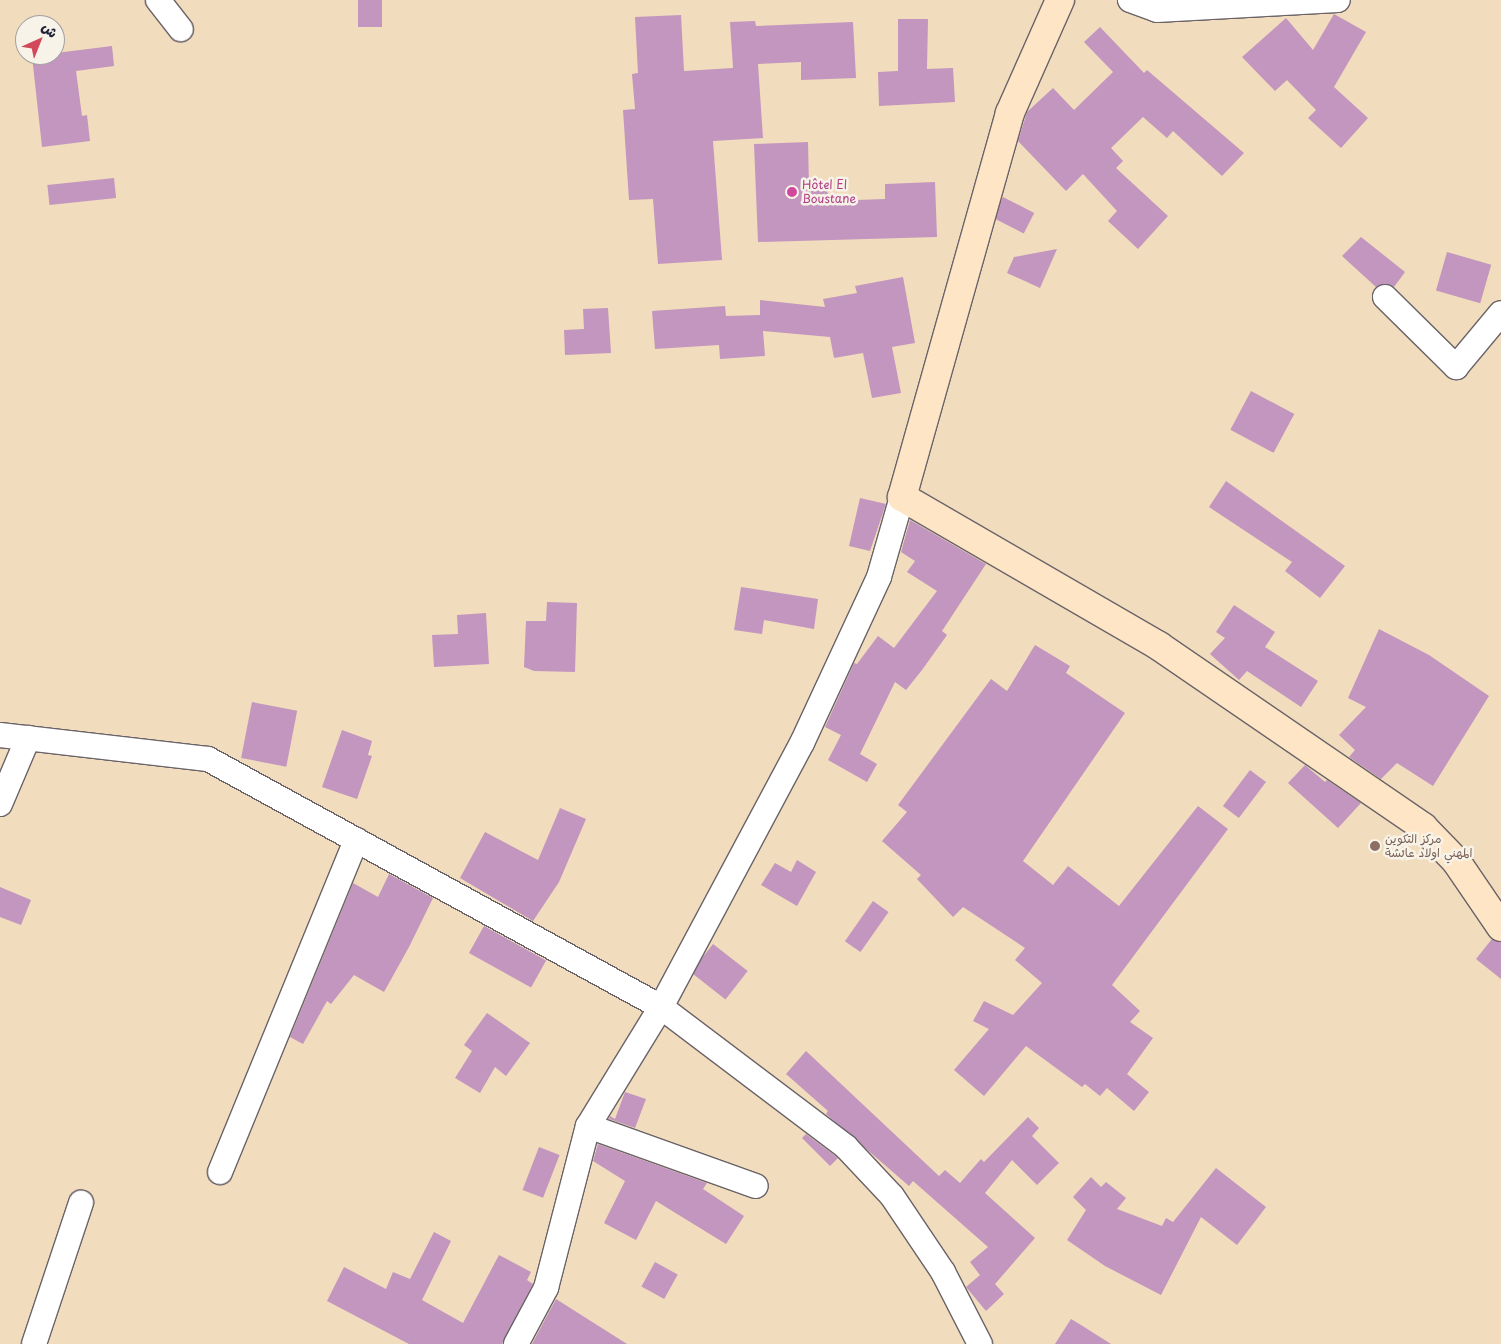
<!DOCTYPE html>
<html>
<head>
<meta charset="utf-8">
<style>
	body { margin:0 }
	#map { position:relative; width:1501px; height:1344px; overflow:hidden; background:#f1dcbd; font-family:"Playpen Sans","Playpen Sans Arabic",sans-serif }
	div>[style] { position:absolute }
	.building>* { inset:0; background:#c296be; transform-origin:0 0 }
	.roads { filter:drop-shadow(1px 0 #6a6368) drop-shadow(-1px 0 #6a6368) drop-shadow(0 1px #6a6368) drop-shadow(0 -1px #6a6368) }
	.street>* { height:24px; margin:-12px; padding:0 12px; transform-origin:12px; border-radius:12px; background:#fff }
	.secondary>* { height:28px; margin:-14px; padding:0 14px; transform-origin:14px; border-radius:14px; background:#fde5c5 }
	.dots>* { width:14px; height:14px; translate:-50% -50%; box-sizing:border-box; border:2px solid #f7f3e8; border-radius:50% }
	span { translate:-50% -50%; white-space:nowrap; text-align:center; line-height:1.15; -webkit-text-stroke:5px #f7f3e8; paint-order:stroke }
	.hotel-label { font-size:12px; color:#b23c85 }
	.left { translate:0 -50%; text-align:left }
	.education-label { font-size:12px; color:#785e54 }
	.north { position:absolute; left:15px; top:15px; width:50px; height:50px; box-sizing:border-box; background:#f7f3e8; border:1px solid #a29fa3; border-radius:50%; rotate:44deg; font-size:14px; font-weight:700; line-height:20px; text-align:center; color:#22223b }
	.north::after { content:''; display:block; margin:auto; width:18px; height:22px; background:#d1495b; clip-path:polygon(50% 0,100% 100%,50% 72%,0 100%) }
</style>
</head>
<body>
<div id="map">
	<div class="building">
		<div style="left:358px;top:0;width:24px;height:27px"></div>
		<div style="clip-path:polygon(1334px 14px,1366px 32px,1334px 87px,1368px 118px,1341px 148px,1308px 118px,1316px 110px,1287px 80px,1275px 91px,1242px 57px,1286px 18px,1313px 50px)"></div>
		<div style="clip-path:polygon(681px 15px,684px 71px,733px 68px,730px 22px,755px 21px,756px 26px,853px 22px,856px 78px,801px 80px,801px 62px,758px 64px,763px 138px,713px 141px,722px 260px,658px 264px,653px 199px,629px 200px,623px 110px,635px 109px,632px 74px,638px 73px,635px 17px)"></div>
		<div style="clip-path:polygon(898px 19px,928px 19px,927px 69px,953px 68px,955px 102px,879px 106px,878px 72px,898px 71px)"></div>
		<div style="clip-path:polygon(1100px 27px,1144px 73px,1147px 70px,1244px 153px,1222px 176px,1173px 131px,1167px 138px,1143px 117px,1111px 148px,1123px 161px,1116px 168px,1168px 216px,1138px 249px,1108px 221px,1117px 211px,1083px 174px,1066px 191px,1018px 141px,1027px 112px,1053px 88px,1074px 110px,1113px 72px,1084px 42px)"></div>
		<div style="clip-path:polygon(112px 46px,114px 66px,76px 71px,82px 116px,87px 115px,90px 141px,42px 147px,32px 56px)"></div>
		<div style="clip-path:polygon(808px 142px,809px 186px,827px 185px,828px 201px,885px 199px,885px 184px,935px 182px,937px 237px,758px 242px,754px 144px)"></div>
		<div style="left:114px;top:178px;width:20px;height:67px;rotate:84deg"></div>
		<div style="left:1003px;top:197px;width:35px;height:23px;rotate:27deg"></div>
		<div style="clip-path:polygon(1361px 237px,1405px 272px,1394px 287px,1388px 284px,1376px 287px,1342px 256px)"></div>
		<div style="clip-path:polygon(1057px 249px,1040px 288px,1007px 273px,1014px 257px)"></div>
		<div style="left:1447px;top:252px;width:46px;height:40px;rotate:16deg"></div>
		<div style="clip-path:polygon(903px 277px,915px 343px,892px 347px,901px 393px,872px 398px,863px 353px,834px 358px,830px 337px,763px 331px,765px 356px,720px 359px,719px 345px,655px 349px,652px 311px,725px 306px,726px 316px,760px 315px,760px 300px,825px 307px,823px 299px,857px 293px,855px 286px)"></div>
		<div style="clip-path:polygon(608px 308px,611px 353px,565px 355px,564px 330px,584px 329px,583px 309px)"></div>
		<div style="left:1251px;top:391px;width:49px;height:44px;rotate:28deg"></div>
		<div style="clip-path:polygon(1226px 481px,1345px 566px,1320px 598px,1285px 571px,1292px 562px,1209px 507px)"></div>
		<div style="clip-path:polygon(860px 498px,886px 504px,870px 551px,849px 546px)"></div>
		<div style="clip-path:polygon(910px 520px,986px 564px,942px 631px,947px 635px,922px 670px,906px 690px,895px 682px,860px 754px,877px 764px,867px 782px,828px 760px,841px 735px,825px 727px,854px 663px,857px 664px,878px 636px,894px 648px,937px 591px,907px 572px,915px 561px,901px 552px)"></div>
		<div style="clip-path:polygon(741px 587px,818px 599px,814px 629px,764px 620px,762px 634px,734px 630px)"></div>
		<div style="clip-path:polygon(547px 602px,577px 603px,575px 672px,534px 671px,524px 667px,526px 621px,546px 621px)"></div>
		<div style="clip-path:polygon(1234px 605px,1275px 632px,1265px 647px,1318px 681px,1301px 707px,1247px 671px,1239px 680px,1210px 654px,1225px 638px,1216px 632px)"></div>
		<div style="clip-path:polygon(486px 613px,489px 664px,434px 667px,432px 635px,458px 634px,457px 615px)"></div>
		<div style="clip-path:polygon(1379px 629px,1429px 655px,1489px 696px,1433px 786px,1397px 763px,1381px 779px,1349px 757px,1355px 750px,1339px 735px,1366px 707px,1348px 698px)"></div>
		<div style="clip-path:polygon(1035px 645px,1070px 666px,1066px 673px,1125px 713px,1023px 861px,1053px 885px,1068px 866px,1119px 906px,1198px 806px,1228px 829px,1112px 985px,1140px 1011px,1130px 1022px,1153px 1038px,1127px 1074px,1149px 1092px,1134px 1111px,1107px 1088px,1100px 1096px,1085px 1084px,1082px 1087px,1026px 1046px,984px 1096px,954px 1070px,989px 1029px,973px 1021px,984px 1001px,1013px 1015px,1042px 983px,1015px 960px,1025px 948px,963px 907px,953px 917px,917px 879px,921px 875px,882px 841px,907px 812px,898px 805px,991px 679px,1007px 691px)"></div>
		<div style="left:252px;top:702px;width:46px;height:57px;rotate:11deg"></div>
		<div style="clip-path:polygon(342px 730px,372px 741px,368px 755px,372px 756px,357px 799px,322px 787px)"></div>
		<div style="clip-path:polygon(1305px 765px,1325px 782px,1327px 780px,1361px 803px,1338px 828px,1288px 783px)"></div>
		<div style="left:1250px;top:770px;width:20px;height:45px;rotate:37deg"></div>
		<div style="clip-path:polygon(560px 808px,586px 819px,559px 882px,533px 921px,460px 878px,485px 832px,538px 860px)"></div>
		<div style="clip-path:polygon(797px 860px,816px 872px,797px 906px,761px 885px,775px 863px,791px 872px)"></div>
		<div style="clip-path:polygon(389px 874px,433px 898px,409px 947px,384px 992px,354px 975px,331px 1004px,327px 1001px,303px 1044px,290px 1037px,353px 883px,378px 897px)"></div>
		<div style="clip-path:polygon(0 887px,31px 900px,21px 925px,0 917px)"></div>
		<div style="left:873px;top:901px;width:19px;height:49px;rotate:35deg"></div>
		<div style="left:484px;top:926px;width:71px;height:31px;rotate:29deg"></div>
		<div style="clip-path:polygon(1492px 939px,1501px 942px,1501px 979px,1476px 959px)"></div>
		<div style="left:713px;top:944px;width:44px;height:36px;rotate:38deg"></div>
		<div style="clip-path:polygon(487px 1013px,530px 1043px,506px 1076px,495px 1067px,480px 1093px,455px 1078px,472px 1051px,464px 1045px)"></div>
		<div style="clip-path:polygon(806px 1051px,939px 1176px,945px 1170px,960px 1183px,981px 1159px,984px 1162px,1028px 1117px,1039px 1128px,1032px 1136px,1059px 1163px,1037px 1185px,1012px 1160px,985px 1193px,1035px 1238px,995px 1284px,1004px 1294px,986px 1311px,966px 1287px,980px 1275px,970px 1262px,988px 1247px,913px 1181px,909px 1186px,826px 1114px,828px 1111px,786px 1074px)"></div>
		<div style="clip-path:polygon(625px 1092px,646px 1099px,635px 1128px,609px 1119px,610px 1116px,615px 1119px)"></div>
		<div style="clip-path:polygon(806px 1134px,838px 1158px,830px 1166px,802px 1138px)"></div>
		<div style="clip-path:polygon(598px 1144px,707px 1183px,703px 1189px,744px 1216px,726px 1244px,656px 1201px,636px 1240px,604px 1223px,625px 1181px,593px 1161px)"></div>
		<div style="left:539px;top:1147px;width:22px;height:46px;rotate:21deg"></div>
		<div style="clip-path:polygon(1216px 1168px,1266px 1207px,1237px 1245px,1201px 1217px,1161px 1295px,1105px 1266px,1067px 1240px,1086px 1210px,1073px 1197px,1091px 1177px,1101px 1187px,1106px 1182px,1126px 1198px,1117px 1209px,1162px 1226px,1166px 1218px,1173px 1222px)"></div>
		<div style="clip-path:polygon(434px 1232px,451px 1241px,422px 1300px,463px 1323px,499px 1255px,531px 1272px,527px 1280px,533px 1284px,502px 1344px,409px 1344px,327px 1301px,344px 1267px,386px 1289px,393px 1272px,410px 1279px)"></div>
		<div style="left:655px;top:1262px;width:26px;height:28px;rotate:29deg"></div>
		<div style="clip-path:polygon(556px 1299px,627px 1344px,532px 1344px)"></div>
		<div style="clip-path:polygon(1071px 1319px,1081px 1325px,1111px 1344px,1055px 1344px)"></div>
	</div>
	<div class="roads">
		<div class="street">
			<div style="left:158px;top:0;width:37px;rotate:52deg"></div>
			<div style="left:1130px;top:0;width:29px;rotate:20deg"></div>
			<div style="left:1157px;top:10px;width:181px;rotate:-3.2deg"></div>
			<div style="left:1385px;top:297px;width:100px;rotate:44.6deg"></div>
			<div style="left:1456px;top:367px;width:70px;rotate:-50.2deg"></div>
			<div style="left:0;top:735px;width:209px;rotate:6.6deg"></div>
			<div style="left:208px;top:759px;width:516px;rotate:28.7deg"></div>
			<div style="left:661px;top:1007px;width:232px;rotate:37.1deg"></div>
			<div style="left:846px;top:1147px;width:67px;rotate:46.8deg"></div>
			<div style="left:892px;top:1196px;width:92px;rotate:56.1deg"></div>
			<div style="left:943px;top:1272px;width:81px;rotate:62.8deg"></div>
			<div style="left:0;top:804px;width:72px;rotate:-67deg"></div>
			<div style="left:588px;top:1126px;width:178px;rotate:19.7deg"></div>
			<div style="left:220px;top:1172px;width:359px;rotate:-67.7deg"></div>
			<div style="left:34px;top:1344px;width:149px;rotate:-71.6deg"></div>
			<div style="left:516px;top:1344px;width:64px;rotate:-61.8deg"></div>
			<div style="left:546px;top:1288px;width:167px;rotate:-75.5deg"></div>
			<div style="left:588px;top:1126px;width:140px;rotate:-58.5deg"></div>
			<div style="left:661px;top:1007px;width:299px;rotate:-61.9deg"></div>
			<div style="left:802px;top:743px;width:183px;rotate:-65.1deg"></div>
			<div style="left:879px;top:577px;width:83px;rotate:-74deg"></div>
		</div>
		<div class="secondary">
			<div style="left:1060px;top:0;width:124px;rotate:113.9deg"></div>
			<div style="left:1010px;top:113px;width:399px;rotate:105.7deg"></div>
			<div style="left:902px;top:497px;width:297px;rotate:30.1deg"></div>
			<div style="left:1159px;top:646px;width:320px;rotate:34.4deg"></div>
			<div style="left:1423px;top:827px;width:47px;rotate:45.9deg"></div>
			<div style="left:1456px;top:861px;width:80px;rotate:55.7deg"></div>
		</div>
	</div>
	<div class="dots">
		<div style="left:792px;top:192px;background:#d1479c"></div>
		<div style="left:1375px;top:846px;background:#8d6e63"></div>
	</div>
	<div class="hotel-label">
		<span class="left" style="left:802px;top:192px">Hôtel El<br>Boustane</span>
	</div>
	<div class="education-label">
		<span class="left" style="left:1385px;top:846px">مركز التكوين<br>المهني اولاد عائشة</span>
	</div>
	<div class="north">ش</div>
</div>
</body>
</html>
